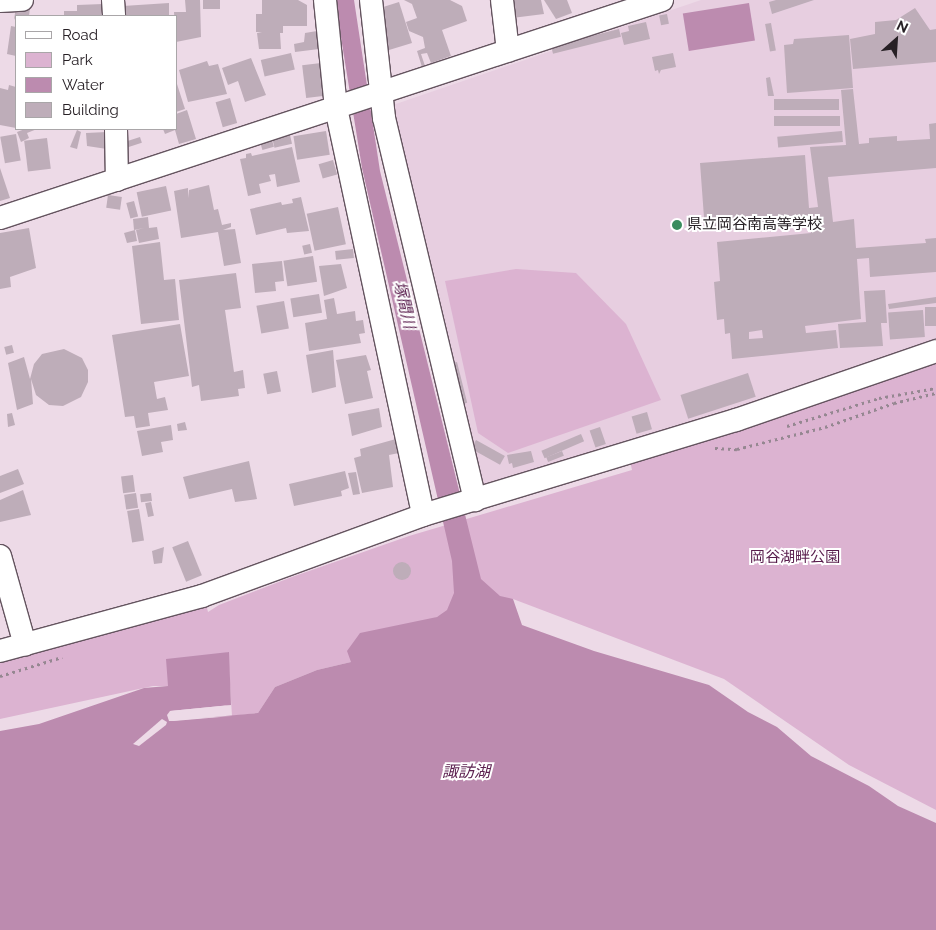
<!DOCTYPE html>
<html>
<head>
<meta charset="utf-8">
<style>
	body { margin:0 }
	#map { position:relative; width:936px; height:930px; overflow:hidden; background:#eddae7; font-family:Raleway,"Noto Sans JP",sans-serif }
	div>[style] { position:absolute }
	.built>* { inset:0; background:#e7cee0 }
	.green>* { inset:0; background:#dcb3d1 }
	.water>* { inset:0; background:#bc8baf; transform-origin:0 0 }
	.pier>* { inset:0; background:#eddae7 }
	.building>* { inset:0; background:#beadb9; transform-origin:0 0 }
	.round { border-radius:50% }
	.path>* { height:3px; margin-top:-1.5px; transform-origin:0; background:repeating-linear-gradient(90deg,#958791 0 2.5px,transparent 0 6.5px) }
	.roads { filter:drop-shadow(1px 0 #64545f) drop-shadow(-1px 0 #64545f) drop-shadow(0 1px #64545f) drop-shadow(0 -1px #64545f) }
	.minor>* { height:22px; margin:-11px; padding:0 11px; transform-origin:11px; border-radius:11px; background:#fff }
	.dots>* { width:14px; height:14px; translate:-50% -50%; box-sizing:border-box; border:2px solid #fff; border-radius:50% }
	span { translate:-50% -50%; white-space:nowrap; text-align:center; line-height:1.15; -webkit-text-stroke:4px #fff; paint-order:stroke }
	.poi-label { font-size:15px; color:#272025 }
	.left { translate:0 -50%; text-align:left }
	.park-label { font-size:15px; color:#581d4c }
	.water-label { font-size:16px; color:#5c2150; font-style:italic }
	.legend { position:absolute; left:15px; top:15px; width:162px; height:115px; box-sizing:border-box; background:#fff; border:1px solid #a9a6a8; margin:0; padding:6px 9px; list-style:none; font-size:15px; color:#272025 }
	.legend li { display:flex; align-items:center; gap:10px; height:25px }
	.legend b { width:25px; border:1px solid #a9a6a8 }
	.north { position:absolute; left:871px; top:15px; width:50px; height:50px; -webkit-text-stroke:4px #fff; paint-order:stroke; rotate:26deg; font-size:14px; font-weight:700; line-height:20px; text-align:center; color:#272025 }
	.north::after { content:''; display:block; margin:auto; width:18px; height:22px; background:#272025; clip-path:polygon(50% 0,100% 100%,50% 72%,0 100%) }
</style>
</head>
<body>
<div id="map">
	<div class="built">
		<div style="clip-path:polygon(701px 0,936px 0,936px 344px,727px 415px,491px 488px,476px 481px,390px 106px)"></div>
	</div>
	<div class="green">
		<div style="clip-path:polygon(516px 269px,576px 273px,626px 324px,661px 400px,508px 453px,478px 433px,445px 281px)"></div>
		<div style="clip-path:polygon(936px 362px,936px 810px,849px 765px,724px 679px,513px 599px,437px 617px,351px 662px,317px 670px,275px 687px,258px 713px,232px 716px,228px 652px,168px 686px,153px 686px,0 719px,0 658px,206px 604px,208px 612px,219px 605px,292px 577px,409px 536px,632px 470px,630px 461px)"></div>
	</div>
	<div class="water">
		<div style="clip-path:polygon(335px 0,354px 0,380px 171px,481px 579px,500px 596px,513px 599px,522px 625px,594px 651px,709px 685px,748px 712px,777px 727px,811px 756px,869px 786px,898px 806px,936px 823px,936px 930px,0 930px,0 731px,39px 724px,144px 688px,168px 686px,166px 659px,229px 652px,231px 705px,170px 711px,169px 721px,258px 713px,275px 687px,317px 670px,351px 662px,347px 651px,360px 633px,437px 617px,447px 610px,454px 593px,452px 561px,362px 168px)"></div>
		<div style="left:749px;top:3px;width:38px;height:67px;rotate:81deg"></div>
	</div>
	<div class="pier">
		<div style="clip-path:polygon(231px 705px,170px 715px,174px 719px,232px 716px,174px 721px,169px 721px,167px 715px,170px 711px)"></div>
		<div style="clip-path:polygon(162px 719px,167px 722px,166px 725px,139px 746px,133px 744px)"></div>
	</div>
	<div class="building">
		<div style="clip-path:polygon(185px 0,200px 0,201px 37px,176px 42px,174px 12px,186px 12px)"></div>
		<div style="left:203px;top:0;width:17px;height:9px"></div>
		<div style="clip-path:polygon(262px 0,298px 0,307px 5px,307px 26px,283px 26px,283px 33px,280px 33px,281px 49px,259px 49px,257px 33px,262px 32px,256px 32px,256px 14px,262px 14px)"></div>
		<div style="clip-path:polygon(404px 0,450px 0,462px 6px,467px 21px,442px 30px,451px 56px,431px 63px,427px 53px,421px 54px,425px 66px,422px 67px,417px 51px,425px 48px,423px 37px,409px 31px,406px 22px,417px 18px,412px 4px)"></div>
		<div style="clip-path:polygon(509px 0,541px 0,544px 14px,512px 18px)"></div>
		<div style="clip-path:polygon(544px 0,567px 0,572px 13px,556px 19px)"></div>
		<div style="clip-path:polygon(776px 0,814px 0,772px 14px,769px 2px)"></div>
		<div style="clip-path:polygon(399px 2px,412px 43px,389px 50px,379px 18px,380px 8px)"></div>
		<div style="clip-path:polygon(169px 3px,169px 16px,123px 16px,123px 6px)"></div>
		<div style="clip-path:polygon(103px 4px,106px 16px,64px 16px,64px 11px,77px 11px,77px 5px)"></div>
		<div style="clip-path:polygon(16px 6px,30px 8px,29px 16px,16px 16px,14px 20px)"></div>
		<div style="clip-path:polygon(915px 8px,930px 30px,936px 29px,936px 62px,853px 69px,850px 39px,875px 34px,875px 22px,896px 20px)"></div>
		<div style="left:667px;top:14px;width:10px;height:8px;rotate:79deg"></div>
		<div style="clip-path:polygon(646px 22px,650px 39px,624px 45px,621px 33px,629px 31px,628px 26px)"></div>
		<div style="left:771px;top:23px;width:28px;height:6px;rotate:80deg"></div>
		<div style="clip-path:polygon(11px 26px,16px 27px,16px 56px,7px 54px)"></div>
		<div style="left:619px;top:29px;width:8px;height:70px;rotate:76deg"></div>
		<div style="clip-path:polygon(317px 31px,319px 49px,295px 52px,294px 44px,304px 42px,305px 33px)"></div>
		<div style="clip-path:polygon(849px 35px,853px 88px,787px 93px,784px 45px,793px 44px,794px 39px)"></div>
		<div style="left:291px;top:53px;width:17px;height:31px;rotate:77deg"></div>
		<div style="clip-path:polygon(673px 53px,676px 67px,661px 70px,659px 74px,658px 70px,655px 71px,652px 57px)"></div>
		<div style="clip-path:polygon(251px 58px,266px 95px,245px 102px,238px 81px,228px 85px,222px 68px)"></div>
		<div style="clip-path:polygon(207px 61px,209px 66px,218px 64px,227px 94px,188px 102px,179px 70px)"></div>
		<div style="left:321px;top:63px;width:33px;height:19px;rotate:83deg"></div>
		<div style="clip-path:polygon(770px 77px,774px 96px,768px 96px,766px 78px)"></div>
		<div style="clip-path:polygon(176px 81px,185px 109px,176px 112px)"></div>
		<div style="clip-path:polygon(9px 85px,16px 87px,16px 128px,0 125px,0 88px,8px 90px)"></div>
		<div style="clip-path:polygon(evenodd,853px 89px,859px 144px,869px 143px,869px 138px,897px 136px,897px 141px,930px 139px,929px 124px,936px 123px,936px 168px,828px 177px,833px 222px,854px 219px,856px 248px,926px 243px,925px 239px,936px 238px,936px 272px,870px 277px,869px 258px,857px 259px,861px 319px,805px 326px,806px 333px,836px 330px,838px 348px,732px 359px,730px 333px,725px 334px,724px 319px,717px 320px,714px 282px,720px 281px,717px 242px,811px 233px,810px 227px,819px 226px,819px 216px,810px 216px,811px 223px,705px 231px,700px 163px,805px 155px,809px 208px,818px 207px,810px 147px,846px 145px,841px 90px,853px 89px,762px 330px,763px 338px,749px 339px,749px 332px,762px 330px)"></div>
		<div style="left:230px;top:98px;width:26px;height:15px;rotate:74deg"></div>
		<div style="left:839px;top:99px;width:11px;height:65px;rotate:90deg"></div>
		<div style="clip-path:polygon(187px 110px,196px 139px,179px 144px,175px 130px,165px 134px,163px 129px,176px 129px,176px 114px)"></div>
		<div style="left:840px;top:116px;width:10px;height:66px;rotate:90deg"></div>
		<div style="clip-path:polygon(25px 129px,37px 129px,27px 133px,29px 138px,21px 142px,17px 132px)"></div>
		<div style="clip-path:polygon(77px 130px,81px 132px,77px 149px,70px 147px)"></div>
		<div style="left:326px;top:131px;width:24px;height:33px;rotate:81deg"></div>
		<div style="left:842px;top:131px;width:11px;height:65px;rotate:85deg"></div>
		<div style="clip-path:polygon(107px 132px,107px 149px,87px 146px,86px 133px)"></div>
		<div style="left:16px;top:134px;width:27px;height:16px;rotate:80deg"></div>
		<div style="left:290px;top:135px;width:9px;height:18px;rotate:77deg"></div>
		<div style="left:140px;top:137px;width:6px;height:18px;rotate:72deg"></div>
		<div style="left:47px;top:138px;width:31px;height:23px;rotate:83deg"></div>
		<div style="left:272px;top:140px;width:7px;height:12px;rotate:74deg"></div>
		<div style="clip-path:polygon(292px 147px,300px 182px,277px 187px,275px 174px,269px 175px,271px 181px,259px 184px,261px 193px,248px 196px,240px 159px,246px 158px,246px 154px,251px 153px,252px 156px)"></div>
		<div style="left:333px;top:160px;width:15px;height:15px;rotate:74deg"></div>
		<div style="clip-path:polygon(0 168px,10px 198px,0 201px)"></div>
		<div style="clip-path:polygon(209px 185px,214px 210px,218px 209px,222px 225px,231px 223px,231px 227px,223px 230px,235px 229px,241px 263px,224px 266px,218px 232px,181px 238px,174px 191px,188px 188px,188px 198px,189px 190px)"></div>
		<div style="left:166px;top:186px;width:25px;height:30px;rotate:78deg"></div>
		<div style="left:108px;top:195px;width:14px;height:13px;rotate:8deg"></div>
		<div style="clip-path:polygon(301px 197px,309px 231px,287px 233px,286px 228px,256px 235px,250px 209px,281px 202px,282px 205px,293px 203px,292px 199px)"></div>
		<div style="left:134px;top:201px;width:16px;height:8px;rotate:75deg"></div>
		<div style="left:338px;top:207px;width:38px;height:32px;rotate:78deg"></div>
		<div style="clip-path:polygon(148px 217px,149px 228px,157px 227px,159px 239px,139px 243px,136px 230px,144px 228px,134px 230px,133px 219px)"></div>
		<div style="clip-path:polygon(29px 228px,36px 268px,10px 277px,11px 287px,0 289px,0 233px)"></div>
		<div style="clip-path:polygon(135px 230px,137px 241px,127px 243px,124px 233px)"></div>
		<div style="clip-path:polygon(160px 242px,164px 280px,175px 279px,179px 320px,141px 324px,132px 246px)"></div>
		<div style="left:310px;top:244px;width:9px;height:8px;rotate:77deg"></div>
		<div style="left:353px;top:249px;width:9px;height:18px;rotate:84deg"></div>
		<div style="left:313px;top:256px;width:26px;height:30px;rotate:81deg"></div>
		<div style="clip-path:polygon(282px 261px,284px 281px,275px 282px,276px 291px,255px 293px,252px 264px)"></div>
		<div style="clip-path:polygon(341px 264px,347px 288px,324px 296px,319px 266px)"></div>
		<div style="clip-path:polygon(236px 273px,241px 308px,225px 310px,234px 372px,243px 370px,245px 388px,238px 389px,239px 396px,201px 401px,199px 385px,192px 387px,179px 280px)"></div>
		<div style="clip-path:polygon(885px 290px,887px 323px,881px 323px,883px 346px,840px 348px,838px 324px,866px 322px,864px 291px)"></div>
		<div style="left:319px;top:294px;width:19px;height:29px;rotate:81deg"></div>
		<div style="clip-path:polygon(936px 297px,936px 303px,889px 309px,888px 304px)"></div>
		<div style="clip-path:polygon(334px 298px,337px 314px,355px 311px,356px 321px,363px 320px,365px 333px,359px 334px,361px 343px,309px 351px,305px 323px,327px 319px,324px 300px)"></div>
		<div style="left:284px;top:301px;width:28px;height:28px;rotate:80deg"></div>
		<div style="left:936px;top:307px;width:19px;height:11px;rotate:90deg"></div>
		<div style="left:923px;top:310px;width:27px;height:35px;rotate:86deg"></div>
		<div style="clip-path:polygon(180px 324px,189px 376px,154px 382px,157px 399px,165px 397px,168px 410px,148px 413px,150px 426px,136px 428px,134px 416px,125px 417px,112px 335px)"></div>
		<div style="left:12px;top:345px;width:8px;height:8px;rotate:76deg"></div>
		<div style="clip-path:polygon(64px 349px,82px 358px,88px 370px,88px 382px,81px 397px,63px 406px,49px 405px,36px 395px,31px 379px,33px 404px,17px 410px,8px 363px,24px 357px,30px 379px,34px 364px,42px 354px)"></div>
		<div style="clip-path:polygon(333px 350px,336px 387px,312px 393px,306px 355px)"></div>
		<div style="clip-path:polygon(366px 355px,371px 370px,367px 371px,373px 398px,345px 404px,336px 360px)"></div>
		<div style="left:457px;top:362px;width:42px;height:9px;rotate:76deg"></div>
		<div style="left:277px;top:371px;width:21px;height:14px;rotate:79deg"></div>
		<div style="left:748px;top:373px;width:25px;height:71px;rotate:72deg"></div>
		<div style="clip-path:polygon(379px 408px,382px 427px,352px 436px,348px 414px)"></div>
		<div style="left:647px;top:412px;width:18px;height:16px;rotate:74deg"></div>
		<div style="clip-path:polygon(12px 413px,15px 425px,8px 427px,7px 414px)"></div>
		<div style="clip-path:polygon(185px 422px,187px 430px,178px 431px,177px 424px)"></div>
		<div style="clip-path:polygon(171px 425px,173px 440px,161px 442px,163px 452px,142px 456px,137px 431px)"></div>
		<div style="left:600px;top:427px;width:18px;height:11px;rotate:71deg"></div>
		<div style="left:581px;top:434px;width:8px;height:43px;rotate:67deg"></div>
		<div style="clip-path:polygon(396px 439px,399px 453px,389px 455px,393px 487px,362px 493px,354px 458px,361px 456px,360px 449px)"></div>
		<div style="left:476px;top:440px;width:33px;height:10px;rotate:29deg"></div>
		<div style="clip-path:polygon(531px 451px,534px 462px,513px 468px,512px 463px,509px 464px,507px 455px)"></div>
		<div style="left:562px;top:451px;width:5px;height:17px;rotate:68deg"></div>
		<div style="clip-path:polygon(249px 461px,257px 499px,235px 502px,232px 489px,189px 499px,183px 477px)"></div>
		<div style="clip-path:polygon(18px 469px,24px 484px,0 493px,0 476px)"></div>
		<div style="clip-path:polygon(345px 471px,349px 488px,341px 491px,342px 496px,294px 506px,289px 484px)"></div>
		<div style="clip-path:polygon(356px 472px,360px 494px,353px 495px,348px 473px)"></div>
		<div style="left:133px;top:475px;width:17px;height:12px;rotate:83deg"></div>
		<div style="clip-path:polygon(23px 490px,31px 515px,0 522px,0 500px)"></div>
		<div style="left:136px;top:493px;width:15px;height:12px;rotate:82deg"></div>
		<div style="left:151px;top:493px;width:8px;height:11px;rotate:83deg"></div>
		<div style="left:151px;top:502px;width:14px;height:6px;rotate:78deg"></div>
		<div style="left:139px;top:509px;width:32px;height:12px;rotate:81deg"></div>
		<div style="left:188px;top:541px;width:37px;height:17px;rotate:68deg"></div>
		<div style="clip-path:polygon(164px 547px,162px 563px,154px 564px,152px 551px)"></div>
		<div class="round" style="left:393px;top:562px;width:18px;height:18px"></div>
	</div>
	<div class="path">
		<div style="left:787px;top:426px;width:96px;rotate:-16.9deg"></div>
		<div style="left:879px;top:398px;width:58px;rotate:-10deg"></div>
		<div style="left:715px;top:448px;width:22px;rotate:3deg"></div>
		<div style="left:737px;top:449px;width:91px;rotate:-14deg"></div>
		<div style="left:825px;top:427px;width:73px;rotate:-19.2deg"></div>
		<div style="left:894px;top:403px;width:43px;rotate:-13.4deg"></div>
		<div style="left:0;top:676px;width:65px;rotate:-17deg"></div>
	</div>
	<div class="roads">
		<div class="minor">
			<div style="left:113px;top:0;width:16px;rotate:86deg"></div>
			<div style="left:325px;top:0;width:109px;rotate:84.2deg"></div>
			<div style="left:336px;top:108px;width:416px;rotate:77.9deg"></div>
			<div style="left:371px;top:0;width:119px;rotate:83.7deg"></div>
			<div style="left:384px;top:118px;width:393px;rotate:76.6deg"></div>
			<div style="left:502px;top:0;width:51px;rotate:83.3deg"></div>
			<div style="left:0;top:1px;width:22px;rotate:-3deg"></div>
			<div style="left:116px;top:129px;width:51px;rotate:88.9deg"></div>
			<div style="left:0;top:218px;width:697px;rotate:-18.23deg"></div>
			<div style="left:0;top:556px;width:92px;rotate:74.3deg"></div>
			<div style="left:0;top:651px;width:209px;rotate:-15.2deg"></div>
			<div style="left:202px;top:596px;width:235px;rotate:-20.1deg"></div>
			<div style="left:423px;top:515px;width:327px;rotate:-16.9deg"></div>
			<div style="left:736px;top:420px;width:212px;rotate:-19deg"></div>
		</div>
	</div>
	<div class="dots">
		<div style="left:677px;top:225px;background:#398c5e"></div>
	</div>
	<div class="poi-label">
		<span class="left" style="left:687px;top:225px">県立岡谷南高等学校</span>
	</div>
	<div class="park-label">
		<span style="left:795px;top:558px">岡谷湖畔公園</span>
	</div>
	<div class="water-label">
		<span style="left:404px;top:305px;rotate:77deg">塚間川</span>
		<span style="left:466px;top:772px">諏訪湖</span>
	</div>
	<ul class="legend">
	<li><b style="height:6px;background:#fff"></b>Road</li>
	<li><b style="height:14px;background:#dcb3d1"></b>Park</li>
	<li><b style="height:14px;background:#bc8baf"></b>Water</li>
	<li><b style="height:14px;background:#beadb9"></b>Building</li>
	</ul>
	<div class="north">N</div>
</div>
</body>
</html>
